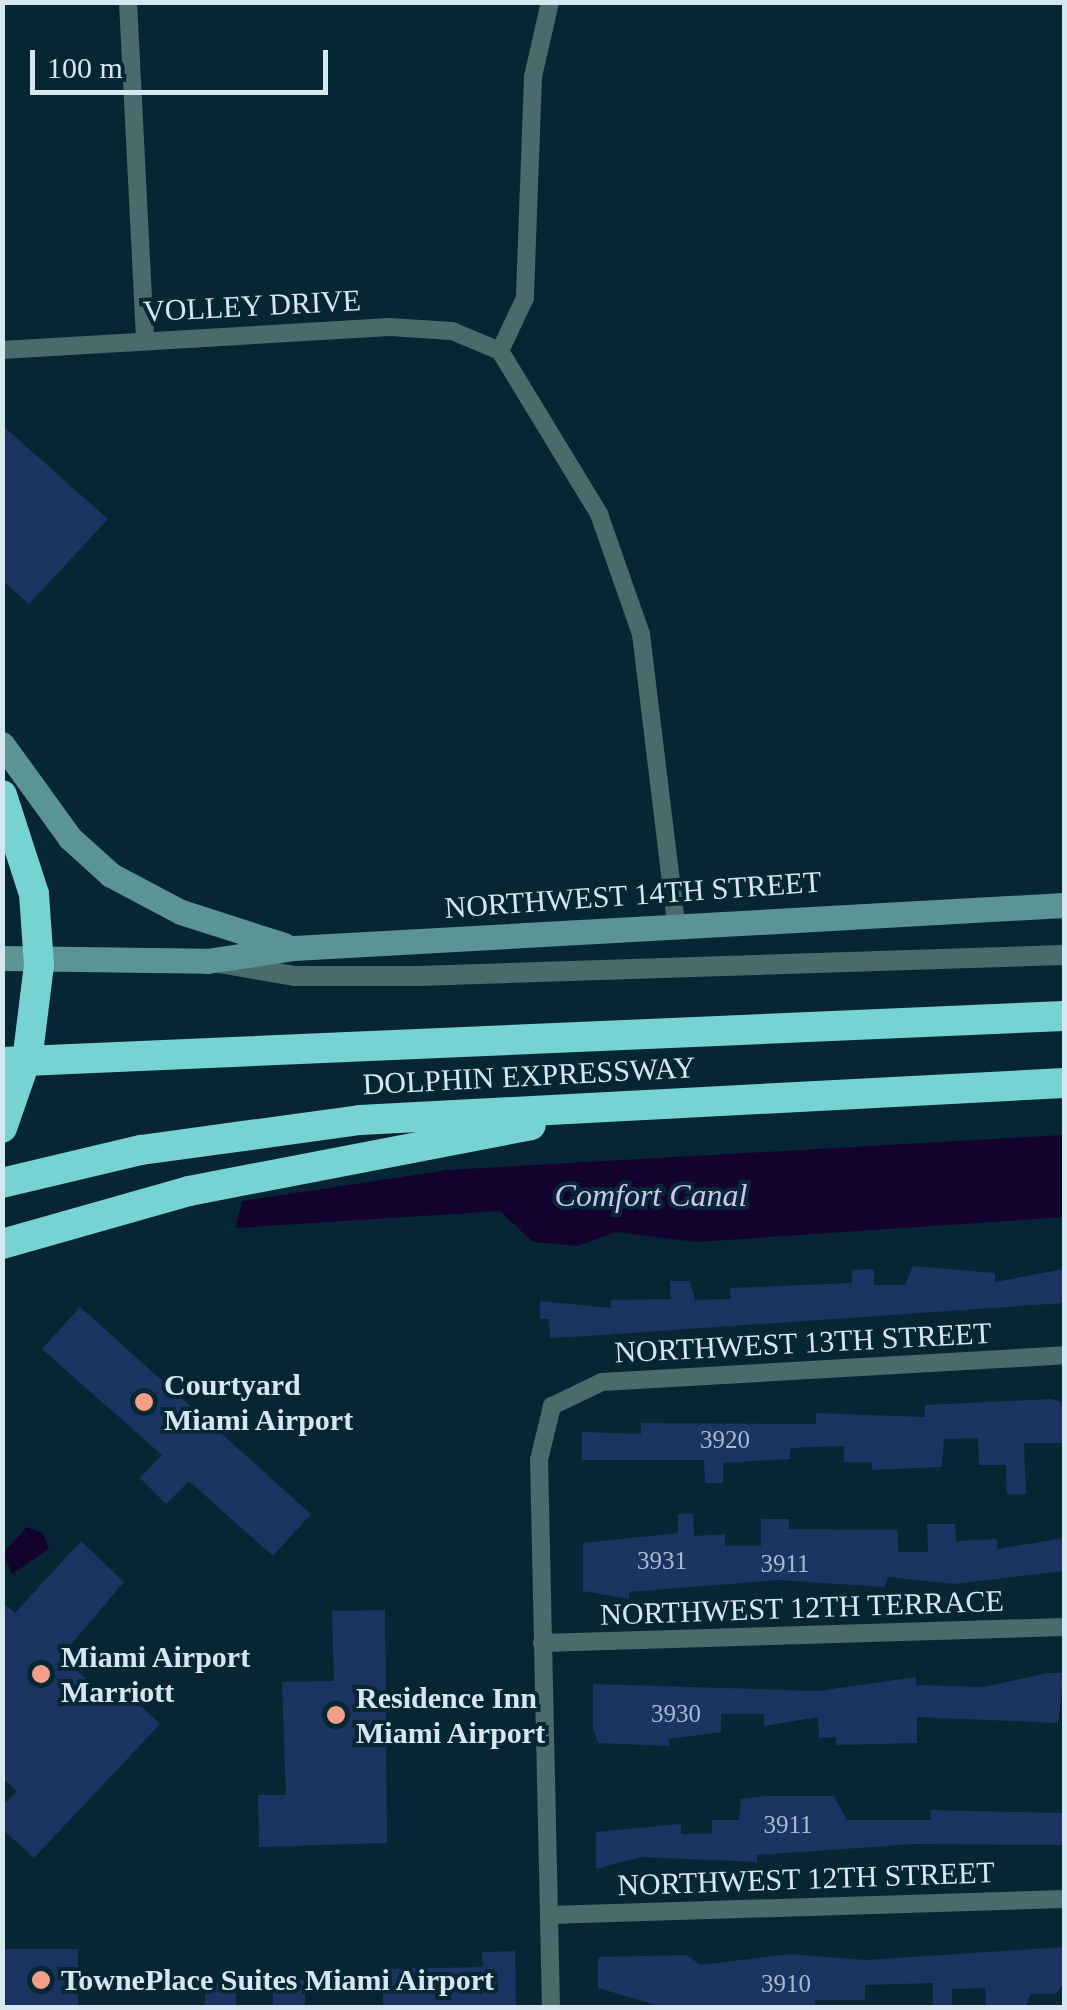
<!DOCTYPE html>
<html>
<head>
<meta charset="utf-8">
<style>
	body { margin:0 }
	#map { position:relative; width:1067px; height:2010px; overflow:hidden; background:#072633; font-family:"Times New Roman",serif }
	div>[style] { position:absolute }
	.water>* { inset:0; background:#13012e }
	.building>* { inset:0; background:#1c3462; transform-origin:0 0 }
	.minor>* { height:18px; margin:-9px; padding:0 9px; transform-origin:9px; border-radius:9px; background:#496b6b }
	.tertiary>* { height:20px; margin:-10px; padding:0 10px; transform-origin:10px; border-radius:10px; background:#496b6b }
	.secondary>* { height:25px; margin:-12.5px; padding:0 12.5px; transform-origin:12.5px; border-radius:12.5px; background:#5c9495 }
	.motorway>* { height:30px; margin:-15px; padding:0 15px; transform-origin:15px; border-radius:15px; background:#77d2d2 }
	.dots>* { width:28px; height:28px; translate:-50% -50%; box-sizing:border-box; border:5px solid #072633; border-radius:50% }
	span { translate:-50% -50%; white-space:nowrap; text-align:center; line-height:1.15; -webkit-text-stroke:8px #072633; paint-order:stroke }
	.number-label { font-size:25px; color:#a8bacc }
	.number-label span { -webkit-text-stroke-width:0 }
	.street-label { font-size:30px; color:#d6e7ef }
	.poi-label { font-size:30px; color:#d6e7ef; font-weight:700 }
	.left { translate:0 -50%; text-align:left }
	.water-label { font-size:32px; color:#cec3f5; font-style:italic }
	.frame { position:absolute; inset:0; border:5px solid #d6e7ef; pointer-events:none }
	.scale { position:absolute; left:30px; top:50px; width:298px; height:45px; box-sizing:border-box; border:5px solid #d6e7ef; border-top:0; padding-left:12px; font-size:30px; line-height:35px; white-space:nowrap; color:#d6e7ef; -webkit-text-stroke:8px #072633; paint-order:stroke }
</style>
</head>
<body>
<div id="map">
	<div class="water">
		<div style="clip-path:polygon(1064px 1135px,1064px 1217px,696px 1242px,616px 1232px,578px 1246px,533px 1242px,500px 1211px,236px 1228px,242px 1201px,448px 1170px)"></div>
		<div style="clip-path:polygon(27px 1527px,43px 1533px,49px 1549px,12px 1574px,3px 1553px)"></div>
	</div>
	<div class="building">
		<div style="clip-path:polygon(2px 425px,108px 519px,29px 604px,2px 580px)"></div>
		<div style="clip-path:polygon(913px 1266px,995px 1273px,995px 1282px,1064px 1269px,1064px 1303px,573px 1337px,550px 1338px,549px 1319px,540px 1319px,540px 1301px,611px 1308px,611px 1300px,671px 1299px,670px 1281px,690px 1281px,695px 1300px,731px 1299px,730px 1288px,852px 1283px,852px 1270px,874px 1269px,874px 1285px,905px 1285px)"></div>
		<div style="clip-path:polygon(80px 1307px,311px 1514px,273px 1556px,189px 1481px,166px 1504px,140px 1478px,162px 1455px,42px 1349px)"></div>
		<div style="clip-path:polygon(1052px 1399px,1064px 1404px,1064px 1443px,1024px 1443px,1026px 1494px,1007px 1494px,1006px 1465px,979px 1465px,978px 1438px,944px 1439px,942px 1467px,872px 1470px,872px 1462px,844px 1462px,844px 1446px,804px 1447px,790px 1449px,790px 1459px,723px 1463px,723px 1483px,705px 1483px,704px 1460px,582px 1460px,582px 1432px,641px 1434px,641px 1423px,816px 1424px,816px 1413px,925px 1417px,925px 1405px)"></div>
		<div style="clip-path:polygon(678px 1514px,693px 1514px,694px 1536px,725px 1534px,725px 1546px,761px 1546px,761px 1519px,789px 1519px,789px 1529px,897px 1530px,898px 1552px,928px 1552px,927px 1524px,955px 1524px,956px 1541px,997px 1539px,997px 1549px,1064px 1538px,1064px 1571px,953px 1584px,889px 1577px,884px 1587px,779px 1580px,629px 1592px,629px 1599px,583px 1591px,583px 1543px,678px 1533px)"></div>
		<div style="clip-path:polygon(81px 1541px,124px 1582px,61px 1656px,105px 1696px,118px 1684px,160px 1724px,34px 1858px,2px 1829px,2px 1807px,17px 1791px,2px 1777px,2px 1602px,15px 1613px)"></div>
		<div style="clip-path:polygon(385px 1610px,387px 1843px,259px 1847px,258px 1795px,286px 1795px,282px 1682px,334px 1681px,332px 1611px)"></div>
		<div style="clip-path:polygon(1048px 1673px,1064px 1673px,1058px 1723px,917px 1717px,917px 1743px,836px 1745px,836px 1737px,819px 1738px,818px 1717px,764px 1726px,764px 1714px,721px 1714px,721px 1732px,669px 1739px,669px 1746px,598px 1743px,593px 1729px,593px 1684px,818px 1691px,916px 1677px,916px 1685px,984px 1687px)"></div>
		<div style="clip-path:polygon(766px 1796px,834px 1796px,847px 1820px,931px 1820px,930px 1810px,1064px 1813px,1064px 1845px,914px 1844px,757px 1855px,757px 1862px,641px 1857px,596px 1869px,596px 1832px,681px 1824px,681px 1834px,712px 1834px,712px 1820px,739px 1820px,741px 1799px)"></div>
		<div style="clip-path:polygon(1064px 1947px,1064px 1982px,1056px 1994px,1031px 1994px,1025px 2008px,986px 2008px,985px 1988px,952px 1989px,952px 2008px,933px 2008px,933px 1983px,865px 1985px,865px 2000px,815px 2000px,815px 2008px,660px 2006px,598px 1988px,598px 1957px,686px 1955px,701px 1965px,791px 1954px,865px 1960px)"></div>
		<div style="left:2px;top:1949px;width:76px;height:59px"></div>
		<div style="clip-path:polygon(515px 1951px,516px 2008px,383px 2008px,383px 1969px,483px 1967px,482px 1952px)"></div>
		<div style="left:305px;top:1980px;width:28px;height:32px;rotate:90deg"></div>
		<div style="left:236px;top:1982px;width:26px;height:31px;rotate:90deg"></div>
	</div>
	<div class="minor">
		<div style="left:128px;top:2px;width:337px;rotate:87.1deg"></div>
		<div style="left:550px;top:2px;width:77px;rotate:102.8deg"></div>
		<div style="left:533px;top:77px;width:221px;rotate:92.1deg"></div>
		<div style="left:525px;top:298px;width:59px;rotate:115.3deg"></div>
		<div style="left:500px;top:351px;width:191px;rotate:58.7deg"></div>
		<div style="left:599px;top:514px;width:127px;rotate:70.7deg"></div>
		<div style="left:641px;top:634px;width:291px;rotate:83.1deg"></div>
		<div style="left:2px;top:350px;width:388px;rotate:-3.4deg"></div>
		<div style="left:389px;top:327px;width:63px;rotate:3.6deg"></div>
		<div style="left:452px;top:331px;width:52px;rotate:22.6deg"></div>
		<div style="left:542px;top:1643px;width:522px;rotate:-1.76deg"></div>
		<div style="left:550px;top:1915px;width:514px;rotate:-1.78deg"></div>
		<div style="left:551px;top:2008px;width:548px;rotate:-91.25deg"></div>
		<div style="left:539px;top:1460px;width:56px;rotate:-76.5deg"></div>
		<div style="left:552px;top:1406px;width:55px;rotate:-25.6deg"></div>
		<div style="left:602px;top:1382px;width:463px;rotate:-3.3deg"></div>
	</div>
	<div class="tertiary">
		<div style="left:219px;top:963px;width:76px;rotate:9.8deg"></div>
		<div style="left:294px;top:976px;width:125px"></div>
		<div style="left:419px;top:976px;width:645px;rotate:-1.86deg"></div>
	</div>
	<div class="secondary">
		<div style="left:2px;top:744px;width:116px;rotate:54.1deg"></div>
		<div style="left:70px;top:838px;width:55px;rotate:42.1deg"></div>
		<div style="left:111px;top:875px;width:79px;rotate:27.9deg"></div>
		<div style="left:181px;top:912px;width:108px;rotate:17.8deg"></div>
		<div style="left:2px;top:958px;width:205px;rotate:0.8deg"></div>
		<div style="left:207px;top:961px;width:88px;rotate:-8.5deg"></div>
		<div style="left:294px;top:948px;width:771px;rotate:-3.2deg"></div>
	</div>
	<div class="motorway">
		<div style="left:2px;top:795px;width:104px;rotate:72.1deg"></div>
		<div style="left:34px;top:894px;width:71px;rotate:86deg"></div>
		<div style="left:39px;top:965px;width:89px;rotate:97.1deg"></div>
		<div style="left:28px;top:1053px;width:79px;rotate:109.1deg"></div>
		<div style="left:2px;top:1062px;width:1063px;rotate:-2.48deg"></div>
		<div style="left:2px;top:1183px;width:143px;rotate:-13.4deg"></div>
		<div style="left:141px;top:1150px;width:221px;rotate:-7.8deg"></div>
		<div style="left:360px;top:1120px;width:705px;rotate:-3.01deg"></div>
		<div style="left:2px;top:1244px;width:194px;rotate:-15.8deg"></div>
		<div style="left:189px;top:1191px;width:348px;rotate:-10.9deg"></div>
	</div>
	<div class="dots">
		<div style="left:144px;top:1402px;background:#f49e8a"></div>
		<div style="left:41px;top:1674px;background:#f49e8a"></div>
		<div style="left:336px;top:1715px;background:#f49e8a"></div>
		<div style="left:41px;top:1980px;background:#f49e8a"></div>
	</div>
	<div class="number-label">
		<span style="left:725px;top:1440px">3920</span>
		<span style="left:662px;top:1561px">3931</span>
		<span style="left:785px;top:1564px">3911</span>
		<span style="left:676px;top:1714px">3930</span>
		<span style="left:788px;top:1825px">3911</span>
		<span style="left:786px;top:1984px">3910</span>
	</div>
	<div class="street-label">
		<span style="left:252px;top:306px;rotate:-3deg">VOLLEY DRIVE</span>
		<span style="left:633px;top:895px;rotate:-4deg">NORTHWEST 14TH STREET</span>
		<span style="left:529px;top:1076px;rotate:-3deg">DOLPHIN EXPRESSWAY</span>
		<span style="left:803px;top:1343px;rotate:-3deg">NORTHWEST 13TH STREET</span>
		<span style="left:802px;top:1608px;rotate:-2deg">NORTHWEST 12TH TERRACE</span>
		<span style="left:806px;top:1879px;rotate:-2deg">NORTHWEST 12TH STREET</span>
	</div>
	<div class="poi-label">
		<span class="left" style="left:164px;top:1402px">Courtyard<br>Miami Airport</span>
		<span class="left" style="left:61px;top:1674px">Miami Airport<br>Marriott</span>
		<span class="left" style="left:356px;top:1715px">Residence Inn<br>Miami Airport</span>
		<span class="left" style="left:61px;top:1980px">TownePlace Suites Miami Airport</span>
	</div>
	<div class="water-label">
		<span style="left:651px;top:1195px">Comfort Canal</span>
	</div>
	<div class="frame"></div>
	<div class="scale">100 m</div>
</div>
</body>
</html>
